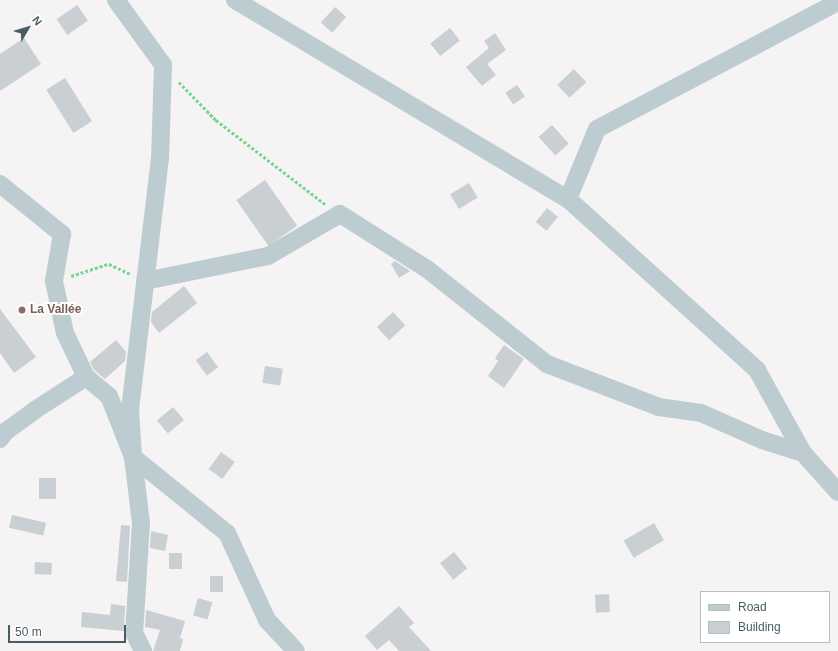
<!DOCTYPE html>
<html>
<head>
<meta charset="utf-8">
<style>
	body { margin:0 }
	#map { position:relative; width:838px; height:651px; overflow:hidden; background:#f5f3f3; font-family:Helvetica,sans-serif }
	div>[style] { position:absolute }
	.building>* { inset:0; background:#c9cfd3; transform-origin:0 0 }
	.path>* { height:2.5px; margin-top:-1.25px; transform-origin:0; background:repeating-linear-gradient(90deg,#73d78f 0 3px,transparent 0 5px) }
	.minor>* { height:18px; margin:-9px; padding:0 9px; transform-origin:9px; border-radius:9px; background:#bdccd0 }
	.dots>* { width:11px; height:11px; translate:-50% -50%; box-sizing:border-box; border:2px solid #fff; border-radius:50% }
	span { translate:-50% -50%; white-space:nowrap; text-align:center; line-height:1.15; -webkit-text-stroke:4px #fff; paint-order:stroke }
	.education-label { font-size:12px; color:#785e54; font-weight:700 }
	.left { translate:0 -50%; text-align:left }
	.legend { position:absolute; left:700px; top:591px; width:130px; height:52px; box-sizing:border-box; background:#fff; border:1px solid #b6bec1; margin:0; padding:5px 7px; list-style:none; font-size:12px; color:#485c63 }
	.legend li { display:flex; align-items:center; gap:8px; height:20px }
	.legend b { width:20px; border:1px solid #b6bec1 }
	.north { position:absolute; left:8px; top:8px; width:40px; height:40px; -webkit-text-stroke:3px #fff; paint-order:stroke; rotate:52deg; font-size:11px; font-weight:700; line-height:16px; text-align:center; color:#485c63 }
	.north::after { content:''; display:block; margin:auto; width:14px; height:18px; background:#485c63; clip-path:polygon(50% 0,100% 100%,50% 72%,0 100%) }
	.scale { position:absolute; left:8px; top:625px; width:118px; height:18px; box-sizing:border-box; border:2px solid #485c63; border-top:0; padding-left:5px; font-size:12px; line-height:14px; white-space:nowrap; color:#485c63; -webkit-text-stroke:3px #fff; paint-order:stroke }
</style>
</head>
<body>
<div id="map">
	<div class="building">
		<div style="left:77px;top:5px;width:19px;height:25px;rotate:55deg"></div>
		<div style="left:335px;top:7px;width:15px;height:21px;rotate:42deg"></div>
		<div style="left:450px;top:28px;width:16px;height:25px;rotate:52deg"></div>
		<div style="clip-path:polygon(495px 33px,506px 50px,487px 64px,496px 75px,482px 86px,466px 67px,489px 48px,484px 41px)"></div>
		<div style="clip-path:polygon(24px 38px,41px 64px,0 91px,0 54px)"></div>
		<div style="left:574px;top:69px;width:18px;height:23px;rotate:47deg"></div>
		<div style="left:65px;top:78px;width:51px;height:22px;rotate:58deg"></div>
		<div style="left:517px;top:85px;width:14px;height:14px;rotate:56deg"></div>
		<div style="left:552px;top:125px;width:25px;height:18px;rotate:48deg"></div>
		<div style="left:265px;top:180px;width:56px;height:35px;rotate:55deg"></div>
		<div style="left:469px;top:183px;width:17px;height:22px;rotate:59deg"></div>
		<div style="left:547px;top:208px;width:14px;height:18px;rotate:39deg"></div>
		<div style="clip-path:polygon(395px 261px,410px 271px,399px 278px,391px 264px)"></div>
		<div style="clip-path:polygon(184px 286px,197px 303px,159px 333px,151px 322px,152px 312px)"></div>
		<div style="clip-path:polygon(0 309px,36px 357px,14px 373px,0 353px)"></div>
		<div style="left:393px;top:312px;width:18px;height:22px;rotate:47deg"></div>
		<div style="clip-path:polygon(116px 340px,126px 352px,125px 361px,105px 379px,94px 370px,90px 362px)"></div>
		<div style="clip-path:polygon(504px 345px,524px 359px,504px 388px,488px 376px,498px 361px,495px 358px)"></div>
		<div style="left:207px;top:352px;width:19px;height:14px;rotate:54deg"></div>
		<div style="left:265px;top:366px;width:18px;height:17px;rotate:9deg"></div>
		<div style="left:173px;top:407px;width:17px;height:21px;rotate:50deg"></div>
		<div style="left:221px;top:452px;width:17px;height:21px;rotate:36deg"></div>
		<div style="left:39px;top:478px;width:17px;height:21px"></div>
		<div style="left:12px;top:515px;width:35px;height:13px;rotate:13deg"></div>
		<div style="left:654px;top:523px;width:20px;height:35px;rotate:60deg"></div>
		<div style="clip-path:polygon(121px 525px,130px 526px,127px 582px,116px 581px)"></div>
		<div style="clip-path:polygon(151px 531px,168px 535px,165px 551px,150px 548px)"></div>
		<div style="left:454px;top:552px;width:21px;height:18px;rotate:51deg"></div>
		<div style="left:169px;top:553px;width:13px;height:16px"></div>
		<div style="left:35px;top:562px;width:17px;height:12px;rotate:3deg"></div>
		<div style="left:210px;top:576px;width:13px;height:16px"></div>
		<div style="left:609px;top:594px;width:18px;height:14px;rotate:87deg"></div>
		<div style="left:198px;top:598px;width:15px;height:18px;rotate:16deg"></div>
		<div style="clip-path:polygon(111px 604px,125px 606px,124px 631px,81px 627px,82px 612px,110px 615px)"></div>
		<div style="clip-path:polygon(399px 606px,414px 623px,409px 627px,431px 651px,399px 651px,389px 640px,377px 650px,365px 636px)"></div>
		<div style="clip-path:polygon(146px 610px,185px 621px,180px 638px,183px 639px,180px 651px,153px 651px,160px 630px,145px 627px)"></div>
	</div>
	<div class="path">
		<div style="left:179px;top:82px;width:53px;rotate:45.8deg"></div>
		<div style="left:216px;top:120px;width:138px;rotate:37.6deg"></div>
		<div style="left:71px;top:276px;width:40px;rotate:-18deg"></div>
		<div style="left:109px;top:264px;width:23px;rotate:25deg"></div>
	</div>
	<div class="minor">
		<div style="left:116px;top:0;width:80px;rotate:54.1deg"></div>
		<div style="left:163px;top:65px;width:93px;rotate:91.8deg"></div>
		<div style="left:160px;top:158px;width:253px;rotate:96.8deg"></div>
		<div style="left:130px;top:409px;width:48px;rotate:86.4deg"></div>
		<div style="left:133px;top:457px;width:121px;rotate:39deg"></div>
		<div style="left:227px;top:533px;width:96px;rotate:65.3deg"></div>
		<div style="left:267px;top:620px;width:42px;rotate:46.9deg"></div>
		<div style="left:235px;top:0;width:388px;rotate:30.9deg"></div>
		<div style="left:568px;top:199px;width:255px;rotate:42.1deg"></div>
		<div style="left:757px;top:370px;width:95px;rotate:61deg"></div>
		<div style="left:803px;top:453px;width:52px;rotate:48.1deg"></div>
		<div style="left:0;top:184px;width:80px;rotate:38.9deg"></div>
		<div style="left:62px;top:234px;width:48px;rotate:99.7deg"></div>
		<div style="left:54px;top:281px;width:53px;rotate:78.1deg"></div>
		<div style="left:65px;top:333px;width:49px;rotate:64.5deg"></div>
		<div style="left:568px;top:199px;width:76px;rotate:-67.5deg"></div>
		<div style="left:597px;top:129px;width:272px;rotate:-27.8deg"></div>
		<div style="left:145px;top:281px;width:126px;rotate:-11.5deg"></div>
		<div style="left:268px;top:256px;width:83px;rotate:-30.3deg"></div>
		<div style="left:340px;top:214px;width:103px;rotate:32.3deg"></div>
		<div style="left:427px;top:269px;width:153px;rotate:38.4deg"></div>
		<div style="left:547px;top:364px;width:120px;rotate:21deg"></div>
		<div style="left:659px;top:407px;width:42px;rotate:8.1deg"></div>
		<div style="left:701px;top:413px;width:67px;rotate:23.9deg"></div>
		<div style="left:762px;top:440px;width:43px;rotate:17.6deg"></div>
		<div style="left:0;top:439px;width:9px;rotate:-54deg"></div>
		<div style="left:5px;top:432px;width:37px;rotate:-36deg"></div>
		<div style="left:35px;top:410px;width:61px;rotate:-32.9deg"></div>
		<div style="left:86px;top:377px;width:30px;rotate:40deg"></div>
		<div style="left:109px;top:396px;width:66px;rotate:68.5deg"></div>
		<div style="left:133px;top:457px;width:66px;rotate:83.1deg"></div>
		<div style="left:141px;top:523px;width:110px;rotate:93.6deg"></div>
		<div style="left:134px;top:633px;width:20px;rotate:63deg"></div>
	</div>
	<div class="dots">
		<div style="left:22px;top:310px;background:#8d6e63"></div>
	</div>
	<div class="education-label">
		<span class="left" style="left:30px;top:310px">La Vallée</span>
	</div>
	<ul class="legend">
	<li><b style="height:5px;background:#bdccd0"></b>Road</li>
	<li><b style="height:11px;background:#c9cfd3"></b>Building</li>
	</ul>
	<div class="north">N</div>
	<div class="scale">50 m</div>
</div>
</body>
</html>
